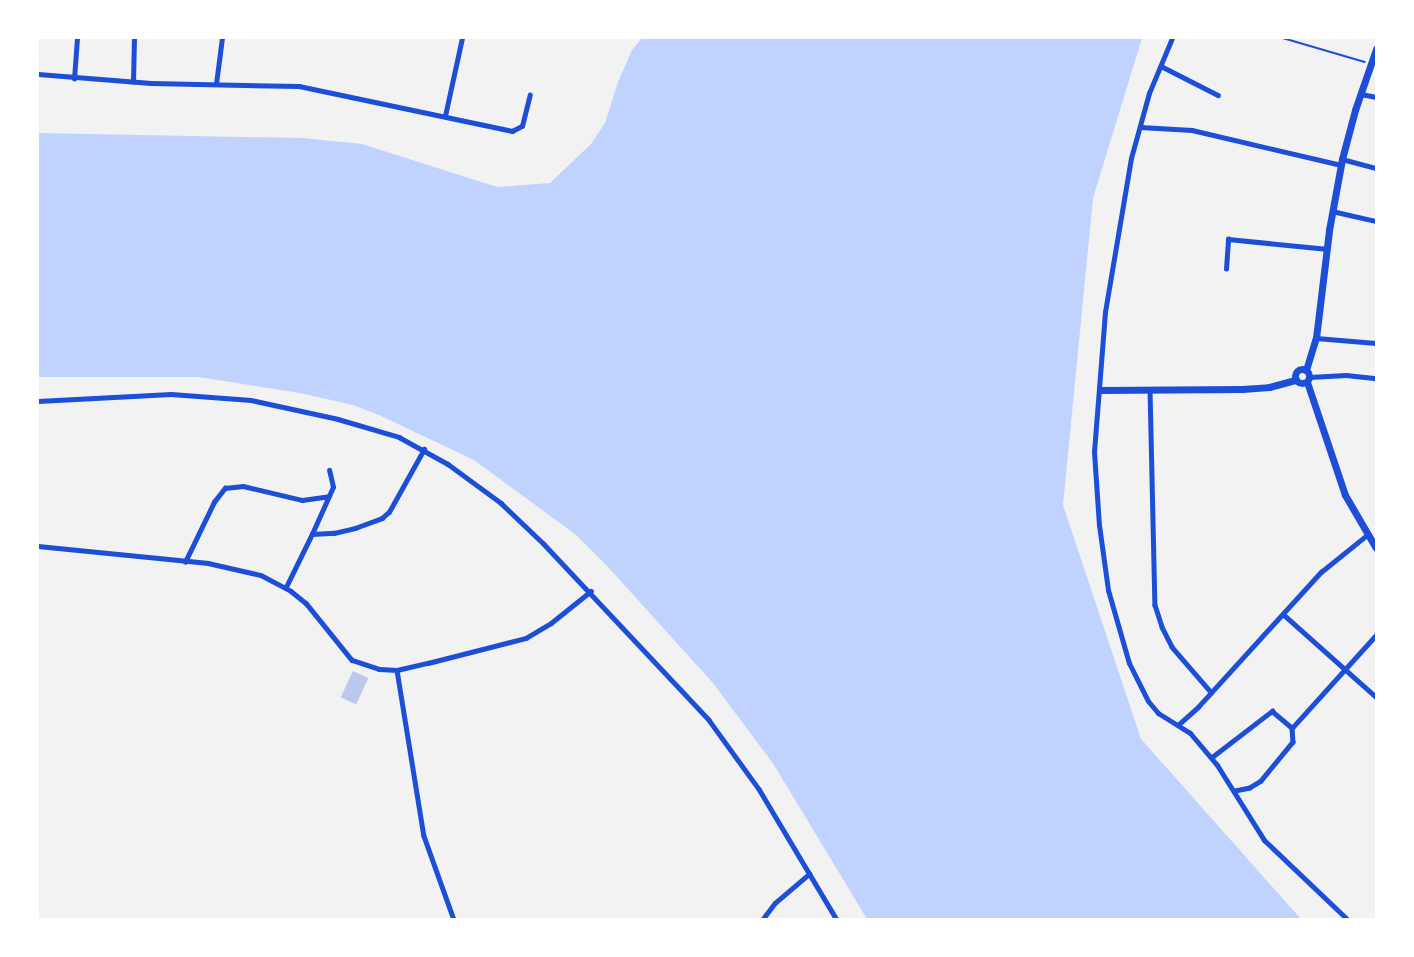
<!DOCTYPE html>
<html>
<head>
<meta charset="utf-8">
<style>
	body { margin:0 }
	#map { position:relative; width:1414px; height:957px; overflow:hidden; background:#f2f2f2; font-family:Poppins,sans-serif }
	div>[style] { position:absolute }
	.water>* { inset:0; background:#bfd3fe }
	.building>* { inset:0; background:#bdc9ec; transform-origin:0 0 }
	.path>* { height:1.5px; margin:-0.75px; padding:0 0.75px; transform-origin:0.75px; border-radius:0.75px; background:#1d4ed8 }
	.minor>* { height:4.5px; margin:-2.25px; padding:0 2.25px; transform-origin:2.25px; border-radius:2.25px; background:#1d4ed8 }
	.tertiary>* { height:5px; margin:-2.5px; padding:0 2.5px; transform-origin:2.5px; border-radius:2.5px; background:#1d4ed8 }
	.primary>* { height:7px; margin:-3.5px; padding:0 3.5px; transform-origin:3.5px; border-radius:3.5px; background:#1d4ed8 }
	.trunk>* { height:7px; margin:-3.5px; padding:0 3.5px; transform-origin:3.5px; border-radius:3.5px; background:#1d4ed8 }
	.trunk>.ring { margin:-3.5px; padding:0; box-sizing:content-box; background:none; border:7px solid #1d4ed8; border-radius:50% }
	span { translate:-50% -50%; white-space:nowrap; text-align:center; line-height:1.15; -webkit-text-stroke:4.5px #fff; paint-order:stroke }
	.frame { position:absolute; inset:0; border:39px solid #fff; pointer-events:none }
</style>
</head>
<body>
<div id="map">
	<div class="water">
		<div style="clip-path:polygon(642px 38px,1142px 38px,1093px 198px,1063px 505px,1141px 739px,1301px 919px,867px 919px,774px 765px,713px 683px,608px 567px,575px 534px,474px 460px,379px 415px,353px 405px,300px 393px,199px 377px,38px 377px,38px 133px,302px 138px,362px 144px,497px 187px,550px 183px,591px 144px,605px 123px,618px 82px,632px 50px)"></div>
	</div>
	<div class="building">
		<div style="left:353px;top:671px;width:17px;height:29px;rotate:25deg"></div>
	</div>
	<div class="path">
		<div style="left:1283px;top:38px;width:85px;rotate:16.3deg"></div>
	</div>
	<div class="minor">
		<div style="left:1161px;top:66px;width:64px;rotate:27deg"></div>
		<div style="left:38px;top:74px;width:113px;rotate:4.6deg"></div>
		<div style="left:151px;top:83px;width:148px;rotate:1.2deg"></div>
		<div style="left:299px;top:86px;width:218px;rotate:11.9deg"></div>
		<div style="left:512px;top:131px;width:11px;rotate:-27deg"></div>
		<div style="left:522px;top:126px;width:32px;rotate:-76deg"></div>
		<div style="left:74px;top:79px;width:41px;rotate:-85.8deg"></div>
		<div style="left:133px;top:82px;width:44px;rotate:-88.7deg"></div>
		<div style="left:216px;top:84px;width:46px;rotate:-82.6deg"></div>
		<div style="left:1361px;top:94px;width:15px;rotate:11deg"></div>
		<div style="left:445px;top:116px;width:80px;rotate:-77.7deg"></div>
		<div style="left:1140px;top:127px;width:52px;rotate:3.3deg"></div>
		<div style="left:1192px;top:130px;width:153px;rotate:13.2deg"></div>
		<div style="left:1342px;top:159px;width:35px;rotate:15deg"></div>
		<div style="left:1332px;top:211px;width:45px;rotate:12.8deg"></div>
		<div style="left:1226px;top:269px;width:30px;rotate:-86deg"></div>
		<div style="left:1228px;top:239px;width:100px;rotate:5.7deg"></div>
		<div style="left:1316px;top:338px;width:60px;rotate:4.8deg"></div>
		<div style="left:1309px;top:377px;width:37px;rotate:-3deg"></div>
		<div style="left:1346px;top:375px;width:30px;rotate:6deg"></div>
		<div style="left:1150px;top:389px;width:216px;rotate:88.7deg"></div>
		<div style="left:1155px;top:605px;width:23px;rotate:72deg"></div>
		<div style="left:1162px;top:627px;width:22px;rotate:63deg"></div>
		<div style="left:1172px;top:647px;width:60px;rotate:49.1deg"></div>
		<div style="left:38px;top:401px;width:133px;rotate:-3deg"></div>
		<div style="left:171px;top:394px;width:80px;rotate:4.3deg"></div>
		<div style="left:251px;top:400px;width:89px;rotate:12.3deg"></div>
		<div style="left:338px;top:419px;width:64px;rotate:16.4deg"></div>
		<div style="left:399px;top:437px;width:56px;rotate:28.9deg"></div>
		<div style="left:448px;top:464px;width:66px;rotate:36.3deg"></div>
		<div style="left:501px;top:503px;width:59px;rotate:43.6deg"></div>
		<div style="left:544px;top:544px;width:241px;rotate:46.8deg"></div>
		<div style="left:709px;top:720px;width:85px;rotate:54.1deg"></div>
		<div style="left:759px;top:789px;width:152px;rotate:59.2deg"></div>
		<div style="left:312px;top:534px;width:51px;rotate:-65.9deg"></div>
		<div style="left:333px;top:487px;width:17px;rotate:-103deg"></div>
		<div style="left:38px;top:546px;width:171px;rotate:5.7deg"></div>
		<div style="left:208px;top:563px;width:54px;rotate:12.8deg"></div>
		<div style="left:261px;top:575px;width:34px;rotate:28deg"></div>
		<div style="left:291px;top:591px;width:19px;rotate:39deg"></div>
		<div style="left:306px;top:603px;width:73px;rotate:51.1deg"></div>
		<div style="left:352px;top:660px;width:28px;rotate:18deg"></div>
		<div style="left:379px;top:669px;width:18px;rotate:3deg"></div>
		<div style="left:397px;top:670px;width:32px;rotate:-13deg"></div>
		<div style="left:428px;top:663px;width:101px;rotate:-14.3deg"></div>
		<div style="left:526px;top:638px;width:29px;rotate:-31deg"></div>
		<div style="left:551px;top:623px;width:51px;rotate:-38.7deg"></div>
		<div style="left:185px;top:562px;width:67px;rotate:-64.2deg"></div>
		<div style="left:214px;top:502px;width:18px;rotate:-52deg"></div>
		<div style="left:225px;top:488px;width:18px;rotate:-6deg"></div>
		<div style="left:243px;top:486px;width:61px;rotate:13.3deg"></div>
		<div style="left:302px;top:500px;width:27px;rotate:-8deg"></div>
		<div style="left:286px;top:587px;width:59px;rotate:-63.9deg"></div>
		<div style="left:312px;top:534px;width:22px;rotate:-3deg"></div>
		<div style="left:334px;top:533px;width:22px;rotate:-13deg"></div>
		<div style="left:355px;top:528px;width:29px;rotate:-20deg"></div>
		<div style="left:382px;top:518px;width:9px;rotate:-41deg"></div>
		<div style="left:389px;top:512px;width:72px;rotate:-60.9deg"></div>
		<div style="left:1283px;top:614px;width:125px;rotate:41.7deg"></div>
		<div style="left:397px;top:670px;width:168px;rotate:80.8deg"></div>
		<div style="left:424px;top:836px;width:89px;rotate:70.3deg"></div>
		<div style="left:1178px;top:725px;width:27px;rotate:-42deg"></div>
		<div style="left:1198px;top:707px;width:183px;rotate:-47.7deg"></div>
		<div style="left:1321px;top:572px;width:59px;rotate:-38.8deg"></div>
		<div style="left:1292px;top:728px;width:125px;rotate:-47.9deg"></div>
		<div style="left:1212px;top:757px;width:76px;rotate:-37.5deg"></div>
		<div style="left:1272px;top:711px;width:26px;rotate:40deg"></div>
		<div style="left:1292px;top:728px;width:14px;rotate:86deg"></div>
		<div style="left:1293px;top:742px;width:50px;rotate:129.4deg"></div>
		<div style="left:1261px;top:781px;width:13px;rotate:148deg"></div>
		<div style="left:1250px;top:788px;width:15px;rotate:169deg"></div>
		<div style="left:762px;top:920px;width:21px;rotate:-53deg"></div>
		<div style="left:775px;top:903px;width:45px;rotate:-40.5deg"></div>
	</div>
	<div class="tertiary">
		<div style="left:1172px;top:38px;width:60px;rotate:112.7deg"></div>
		<div style="left:1149px;top:93px;width:67px;rotate:105.5deg"></div>
		<div style="left:1131px;top:158px;width:156px;rotate:99.6deg"></div>
		<div style="left:1105px;top:312px;width:140px;rotate:94.5deg"></div>
		<div style="left:1094px;top:452px;width:73px;rotate:86.1deg"></div>
		<div style="left:1099px;top:525px;width:66px;rotate:82.1deg"></div>
		<div style="left:1108px;top:590px;width:76px;rotate:74deg"></div>
		<div style="left:1129px;top:663px;width:42px;rotate:63.4deg"></div>
		<div style="left:1148px;top:701px;width:16px;rotate:50deg"></div>
		<div style="left:1158px;top:713px;width:38px;rotate:32deg"></div>
		<div style="left:1190px;top:733px;width:42px;rotate:49.8deg"></div>
		<div style="left:1217px;top:765px;width:89px;rotate:57.9deg"></div>
		<div style="left:1264px;top:840px;width:116px;rotate:43.6deg"></div>
	</div>
	<div class="primary">
		<div style="left:1307px;top:382px;width:119px;rotate:71.4deg"></div>
		<div style="left:1345px;top:495px;width:61px;rotate:59.7deg"></div>
	</div>
	<div class="trunk">
		<div class="ring" style="left:1295px;top:369px;width:7px;height:7px"></div>
		<div style="left:1306px;top:370px;width:34px;rotate:-73deg"></div>
		<div style="left:1316px;top:338px;width:109px;rotate:-83.1deg"></div>
		<div style="left:1329px;top:230px;width:72px;rotate:-79.6deg"></div>
		<div style="left:1342px;top:159px;width:51px;rotate:-75.1deg"></div>
		<div style="left:1355px;top:110px;width:65px;rotate:-71deg"></div>
		<div style="left:1100px;top:390px;width:142px;rotate:-0.4deg"></div>
		<div style="left:1242px;top:389px;width:27px;rotate:-4deg"></div>
		<div style="left:1269px;top:387px;width:28px;rotate:-15deg"></div>
	</div>
	<div class="frame"></div>
</div>
</body>
</html>
